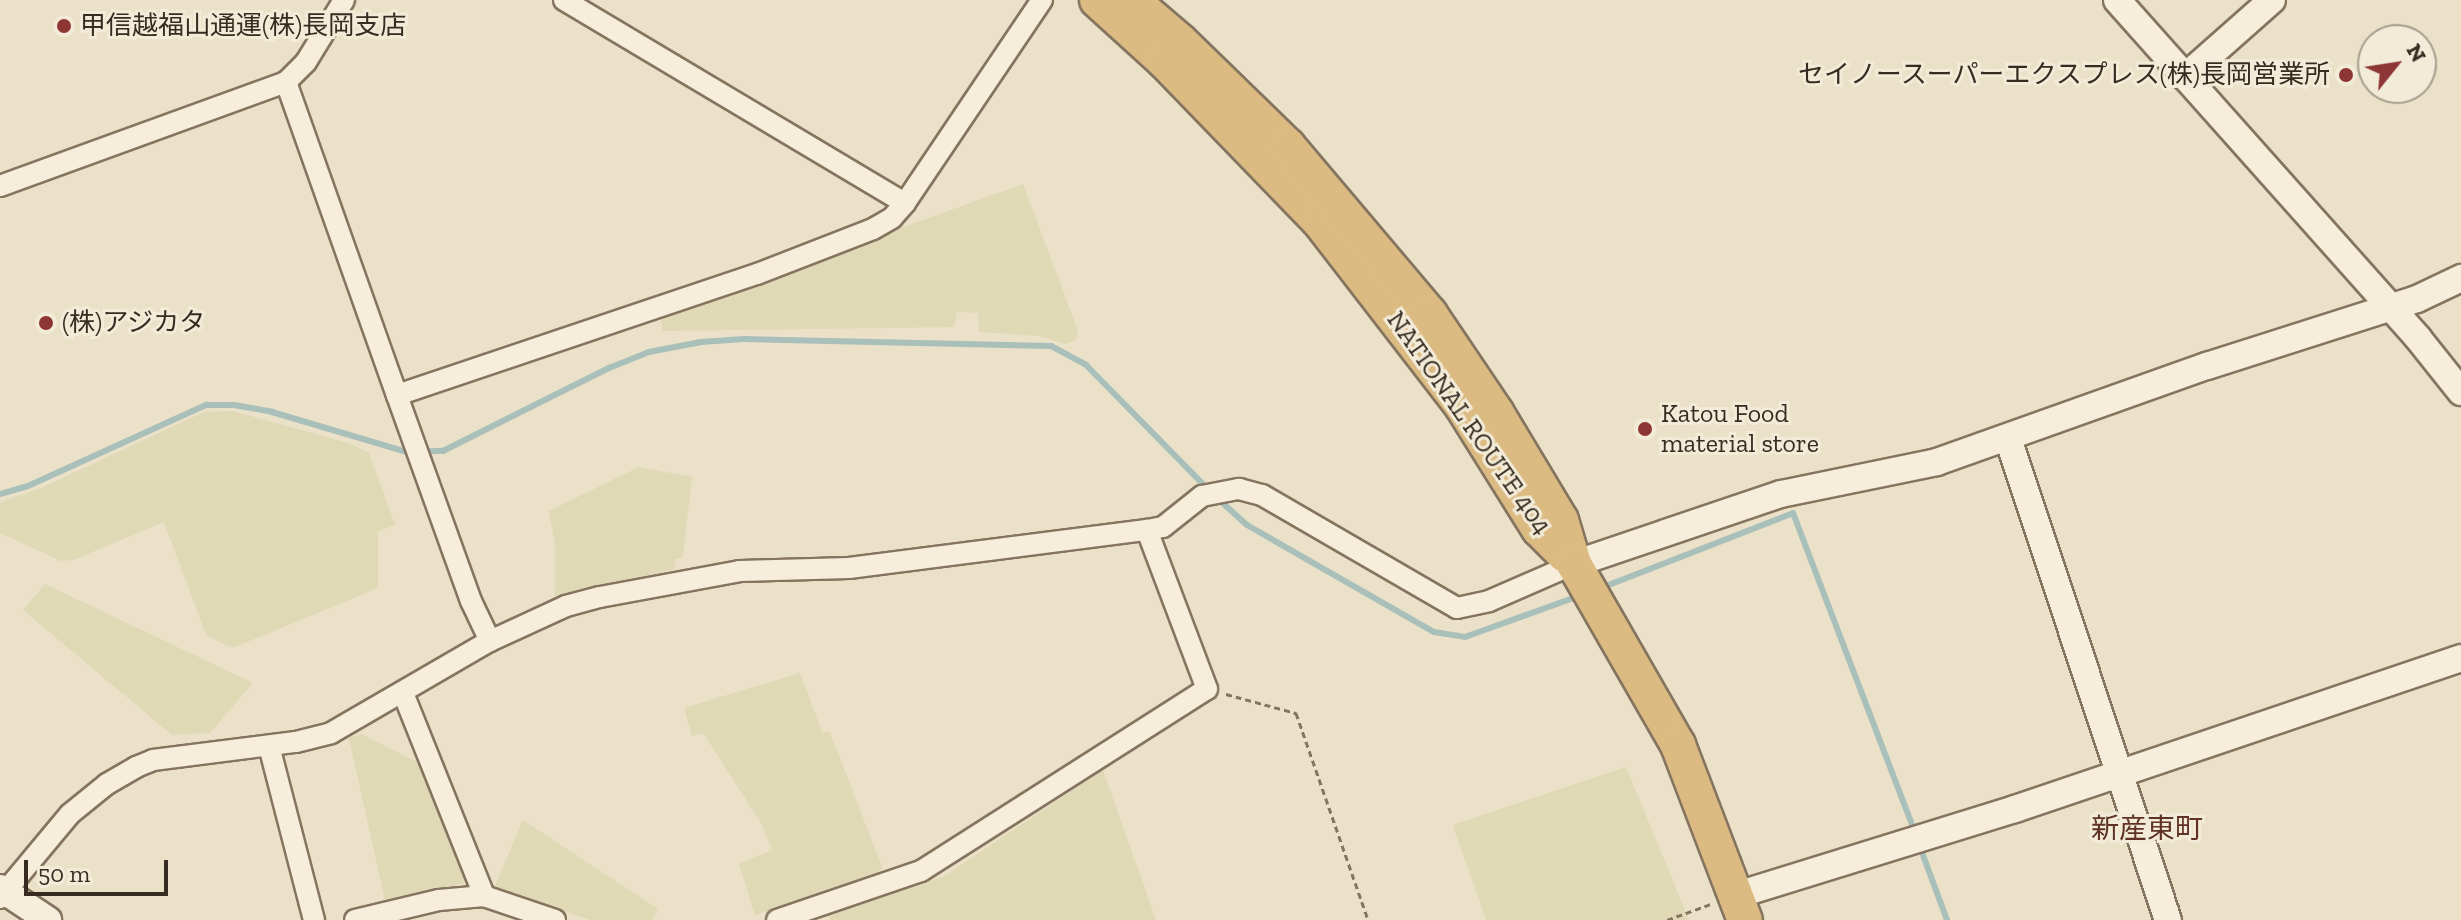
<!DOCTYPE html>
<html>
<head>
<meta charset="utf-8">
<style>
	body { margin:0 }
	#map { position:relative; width:2461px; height:920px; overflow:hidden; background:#eae1c8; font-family:"Zilla Slab","Noto Sans JP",serif }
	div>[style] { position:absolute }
	.farmland>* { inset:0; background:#dfd9b6 }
	.stream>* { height:6px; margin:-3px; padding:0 3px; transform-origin:3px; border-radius:3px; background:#a9bfb9 }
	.path>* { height:3px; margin-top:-1.5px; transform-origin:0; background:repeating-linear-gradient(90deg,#85745f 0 6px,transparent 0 10px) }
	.roads { filter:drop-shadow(2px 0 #85745f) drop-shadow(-2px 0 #85745f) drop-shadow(0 2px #85745f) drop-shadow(0 -2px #85745f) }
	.minor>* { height:20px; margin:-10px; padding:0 10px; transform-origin:10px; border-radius:10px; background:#f6eedb }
	.tertiary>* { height:26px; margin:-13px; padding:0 13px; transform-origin:13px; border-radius:13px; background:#f6eedb }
	.trunk>* { height:34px; margin:-17px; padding:0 17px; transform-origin:17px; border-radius:17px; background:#dcbb83 }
	.dots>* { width:22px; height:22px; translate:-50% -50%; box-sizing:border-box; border:4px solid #f2ebd7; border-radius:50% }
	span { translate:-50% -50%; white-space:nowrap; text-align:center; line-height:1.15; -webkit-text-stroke:6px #f2ebd7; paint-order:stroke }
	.poi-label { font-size:26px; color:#372c21 }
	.left { translate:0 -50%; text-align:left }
	.right { translate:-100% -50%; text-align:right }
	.street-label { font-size:26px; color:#372c21 }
	.neighbourhood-label { font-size:28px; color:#5f3225 }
	.north { position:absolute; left:2357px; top:24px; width:80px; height:80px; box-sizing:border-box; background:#f2ebd7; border:2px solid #a79f8e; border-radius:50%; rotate:60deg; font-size:22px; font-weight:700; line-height:32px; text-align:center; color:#372c21 }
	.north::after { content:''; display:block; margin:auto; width:28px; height:36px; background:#8e3535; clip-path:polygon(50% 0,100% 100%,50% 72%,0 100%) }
	.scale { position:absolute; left:24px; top:860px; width:144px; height:36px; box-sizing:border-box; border:4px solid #372c21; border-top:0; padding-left:10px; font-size:24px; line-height:28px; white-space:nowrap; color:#372c21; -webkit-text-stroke:6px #f2ebd7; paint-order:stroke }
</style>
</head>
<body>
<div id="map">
	<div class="farmland">
		<div style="clip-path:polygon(1023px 184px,1078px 331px,1076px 340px,1065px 344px,1039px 336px,979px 332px,978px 313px,957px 312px,954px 327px,663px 331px,660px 315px)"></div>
		<div style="clip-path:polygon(233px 411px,351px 444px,369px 453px,395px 525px,378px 531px,378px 588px,235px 647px,227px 646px,206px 635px,164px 522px,73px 560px,61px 561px,0 533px,0 503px,6px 500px,41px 488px,204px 412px)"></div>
		<div style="clip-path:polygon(639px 467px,692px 477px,683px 557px,675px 559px,675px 569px,555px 597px,555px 544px,549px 511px)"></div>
		<div style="clip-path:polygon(45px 584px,253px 683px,210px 733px,172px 735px,23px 610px)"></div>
		<div style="clip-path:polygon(800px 673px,822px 732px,830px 732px,882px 867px,877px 876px,755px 915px,739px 864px,772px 850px,761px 823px,703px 733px,692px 736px,684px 708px)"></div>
		<div style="clip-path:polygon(361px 734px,419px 763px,426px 772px,467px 874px,462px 884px,386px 905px,349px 738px)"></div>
		<div style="clip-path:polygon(1626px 767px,1689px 920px,1486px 920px,1453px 825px)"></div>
		<div style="clip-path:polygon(1103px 770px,1156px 920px,830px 920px,829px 915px,943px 877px)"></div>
		<div style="clip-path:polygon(523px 820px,658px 909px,652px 920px,591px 920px,498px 891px,495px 886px)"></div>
	</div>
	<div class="stream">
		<div style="left:0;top:494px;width:29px;rotate:-16deg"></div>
		<div style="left:28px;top:486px;width:196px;rotate:-24.5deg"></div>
		<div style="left:206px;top:405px;width:28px"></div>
		<div style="left:234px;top:405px;width:39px;rotate:10deg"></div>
		<div style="left:272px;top:412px;width:141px;rotate:16.5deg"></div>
		<div style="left:407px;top:452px;width:36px;rotate:-2deg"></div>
		<div style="left:443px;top:451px;width:186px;rotate:-26.6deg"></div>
		<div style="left:609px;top:368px;width:43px;rotate:-21.8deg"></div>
		<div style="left:649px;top:352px;width:53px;rotate:-10.9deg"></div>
		<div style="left:701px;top:342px;width:43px;rotate:-4deg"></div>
		<div style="left:744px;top:339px;width:307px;rotate:1.3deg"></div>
		<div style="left:1051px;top:346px;width:40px;rotate:28deg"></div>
		<div style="left:1086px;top:365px;width:175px;rotate:45.5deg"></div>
		<div style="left:1217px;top:498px;width:40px;rotate:42deg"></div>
		<div style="left:1247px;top:525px;width:215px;rotate:29.8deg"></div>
		<div style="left:1434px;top:632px;width:31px;rotate:9deg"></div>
		<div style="left:1465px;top:637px;width:121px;rotate:-19.8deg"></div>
		<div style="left:1601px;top:588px;width:206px;rotate:-21.3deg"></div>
		<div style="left:1793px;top:513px;width:342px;rotate:69.1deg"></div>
		<div style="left:1920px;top:847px;width:78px;rotate:69.7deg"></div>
	</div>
	<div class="path">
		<div style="left:1226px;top:694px;width:73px;rotate:15.2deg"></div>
		<div style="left:1296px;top:713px;width:219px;rotate:70.8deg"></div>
		<div style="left:1667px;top:920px;width:47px;rotate:-20deg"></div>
	</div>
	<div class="roads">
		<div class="minor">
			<div style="left:564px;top:0;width:397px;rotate:30.8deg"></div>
			<div style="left:905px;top:203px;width:245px;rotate:-56deg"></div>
			<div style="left:286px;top:82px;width:332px;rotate:70.5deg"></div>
			<div style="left:0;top:186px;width:304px;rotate:-20deg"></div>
			<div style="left:286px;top:82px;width:28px;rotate:-45deg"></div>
			<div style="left:306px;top:62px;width:73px;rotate:-58.5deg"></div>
			<div style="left:490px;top:641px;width:44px;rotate:-115.4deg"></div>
			<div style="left:471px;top:601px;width:219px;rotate:-109.8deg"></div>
			<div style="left:397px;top:395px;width:380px;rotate:-18.6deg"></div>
			<div style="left:757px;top:274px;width:124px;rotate:-21.2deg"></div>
			<div style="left:873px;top:229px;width:22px;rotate:-30deg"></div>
			<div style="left:892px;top:218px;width:20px;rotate:-49deg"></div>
			<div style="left:403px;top:693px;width:219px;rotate:68.2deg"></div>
			<div style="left:269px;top:746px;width:180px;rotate:75.5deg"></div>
			<div style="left:0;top:898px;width:109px;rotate:-50.2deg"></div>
			<div style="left:70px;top:814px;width:48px;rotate:-39deg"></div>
			<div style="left:107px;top:784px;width:34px;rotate:-30deg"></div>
			<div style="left:136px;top:767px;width:18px;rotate:-22deg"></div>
			<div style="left:153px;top:760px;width:144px;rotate:-7.2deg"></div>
			<div style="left:296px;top:742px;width:36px;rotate:-14deg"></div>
			<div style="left:331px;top:733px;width:184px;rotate:-30.1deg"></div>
			<div style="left:490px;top:641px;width:84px;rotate:-24.7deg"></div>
			<div style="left:566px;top:606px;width:35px;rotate:-15deg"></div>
			<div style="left:600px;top:597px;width:142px;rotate:-10.5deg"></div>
			<div style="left:740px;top:571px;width:109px;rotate:-1.6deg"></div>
			<div style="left:849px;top:568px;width:300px;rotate:-7.3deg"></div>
			<div style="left:1147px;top:530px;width:16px;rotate:-11deg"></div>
			<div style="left:1163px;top:527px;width:50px;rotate:-38.5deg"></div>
			<div style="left:1202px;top:496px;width:38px;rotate:-11deg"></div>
			<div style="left:1239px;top:489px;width:24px;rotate:15deg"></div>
			<div style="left:1262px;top:495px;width:225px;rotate:30.1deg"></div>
			<div style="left:1457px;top:608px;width:33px;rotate:-12deg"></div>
			<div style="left:1489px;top:601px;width:93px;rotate:-23.5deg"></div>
			<div style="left:355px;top:920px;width:86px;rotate:-13.4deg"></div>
			<div style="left:439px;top:900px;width:45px;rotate:-5.1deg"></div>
			<div style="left:484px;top:896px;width:75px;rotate:18.7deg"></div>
			<div style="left:777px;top:920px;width:152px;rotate:-18.8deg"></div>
			<div style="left:921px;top:871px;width:339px;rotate:-32.5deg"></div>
			<div style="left:1207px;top:689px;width:170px;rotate:-110.7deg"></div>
		</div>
		<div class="tertiary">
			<div style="left:2117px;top:0;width:453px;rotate:48.3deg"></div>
			<div style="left:2418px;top:338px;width:69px;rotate:51.5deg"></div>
			<div style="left:2185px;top:77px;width:116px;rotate:-41.5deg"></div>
			<div style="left:2008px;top:438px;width:508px;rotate:71.64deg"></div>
			<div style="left:1574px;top:564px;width:219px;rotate:-18.7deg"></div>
			<div style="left:1781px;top:494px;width:159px;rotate:-11.6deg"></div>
			<div style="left:1937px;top:462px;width:287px;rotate:-19.6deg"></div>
			<div style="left:2207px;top:366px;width:220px;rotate:-17.7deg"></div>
			<div style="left:2417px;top:299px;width:49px;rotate:-25.5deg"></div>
			<div style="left:0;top:888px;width:58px;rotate:33.7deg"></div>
			<div style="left:1737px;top:895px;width:291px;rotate:-17.2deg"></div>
			<div style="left:2015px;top:809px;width:471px;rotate:-18.7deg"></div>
		</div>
		<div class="trunk">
			<div style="left:1097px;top:0;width:91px;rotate:42.3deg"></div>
			<div style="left:1164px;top:61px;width:224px;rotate:45.9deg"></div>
			<div style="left:1320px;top:222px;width:232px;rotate:52.3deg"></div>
			<div style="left:1462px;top:406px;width:145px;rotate:58deg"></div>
			<div style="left:1539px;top:529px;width:37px;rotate:45deg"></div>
			<div style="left:1132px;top:0;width:63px;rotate:40.5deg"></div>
			<div style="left:1180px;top:41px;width:151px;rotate:44.2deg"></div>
			<div style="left:1288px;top:146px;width:220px;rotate:49.8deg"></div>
			<div style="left:1430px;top:314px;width:118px;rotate:56deg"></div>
			<div style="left:1496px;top:412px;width:126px;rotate:59deg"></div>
			<div style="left:1561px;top:520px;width:46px;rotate:73.5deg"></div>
			<div style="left:1574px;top:564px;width:209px;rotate:60.1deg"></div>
			<div style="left:1678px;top:745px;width:187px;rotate:69.1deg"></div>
		</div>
	</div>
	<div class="dots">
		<div style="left:64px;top:26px;background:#8e3535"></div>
		<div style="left:2346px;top:75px;background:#8e3535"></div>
		<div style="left:46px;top:323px;background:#8e3535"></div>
		<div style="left:1645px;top:429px;background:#8e3535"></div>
	</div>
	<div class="poi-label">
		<span class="left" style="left:80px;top:26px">甲信越福山通運(株)長岡支店</span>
		<span class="right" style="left:2330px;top:75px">セイノースーパーエクスプレス(株)長岡営業所</span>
		<span class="left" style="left:62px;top:323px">(株)アジカタ</span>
		<span class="left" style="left:1661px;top:429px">Katou Food<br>material store</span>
	</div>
	<div class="street-label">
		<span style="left:1469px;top:423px;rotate:55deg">NATIONAL ROUTE 404</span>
	</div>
	<div class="neighbourhood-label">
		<span style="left:2147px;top:829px">新産東町</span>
	</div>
	<div class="north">N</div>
	<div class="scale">50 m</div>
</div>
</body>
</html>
